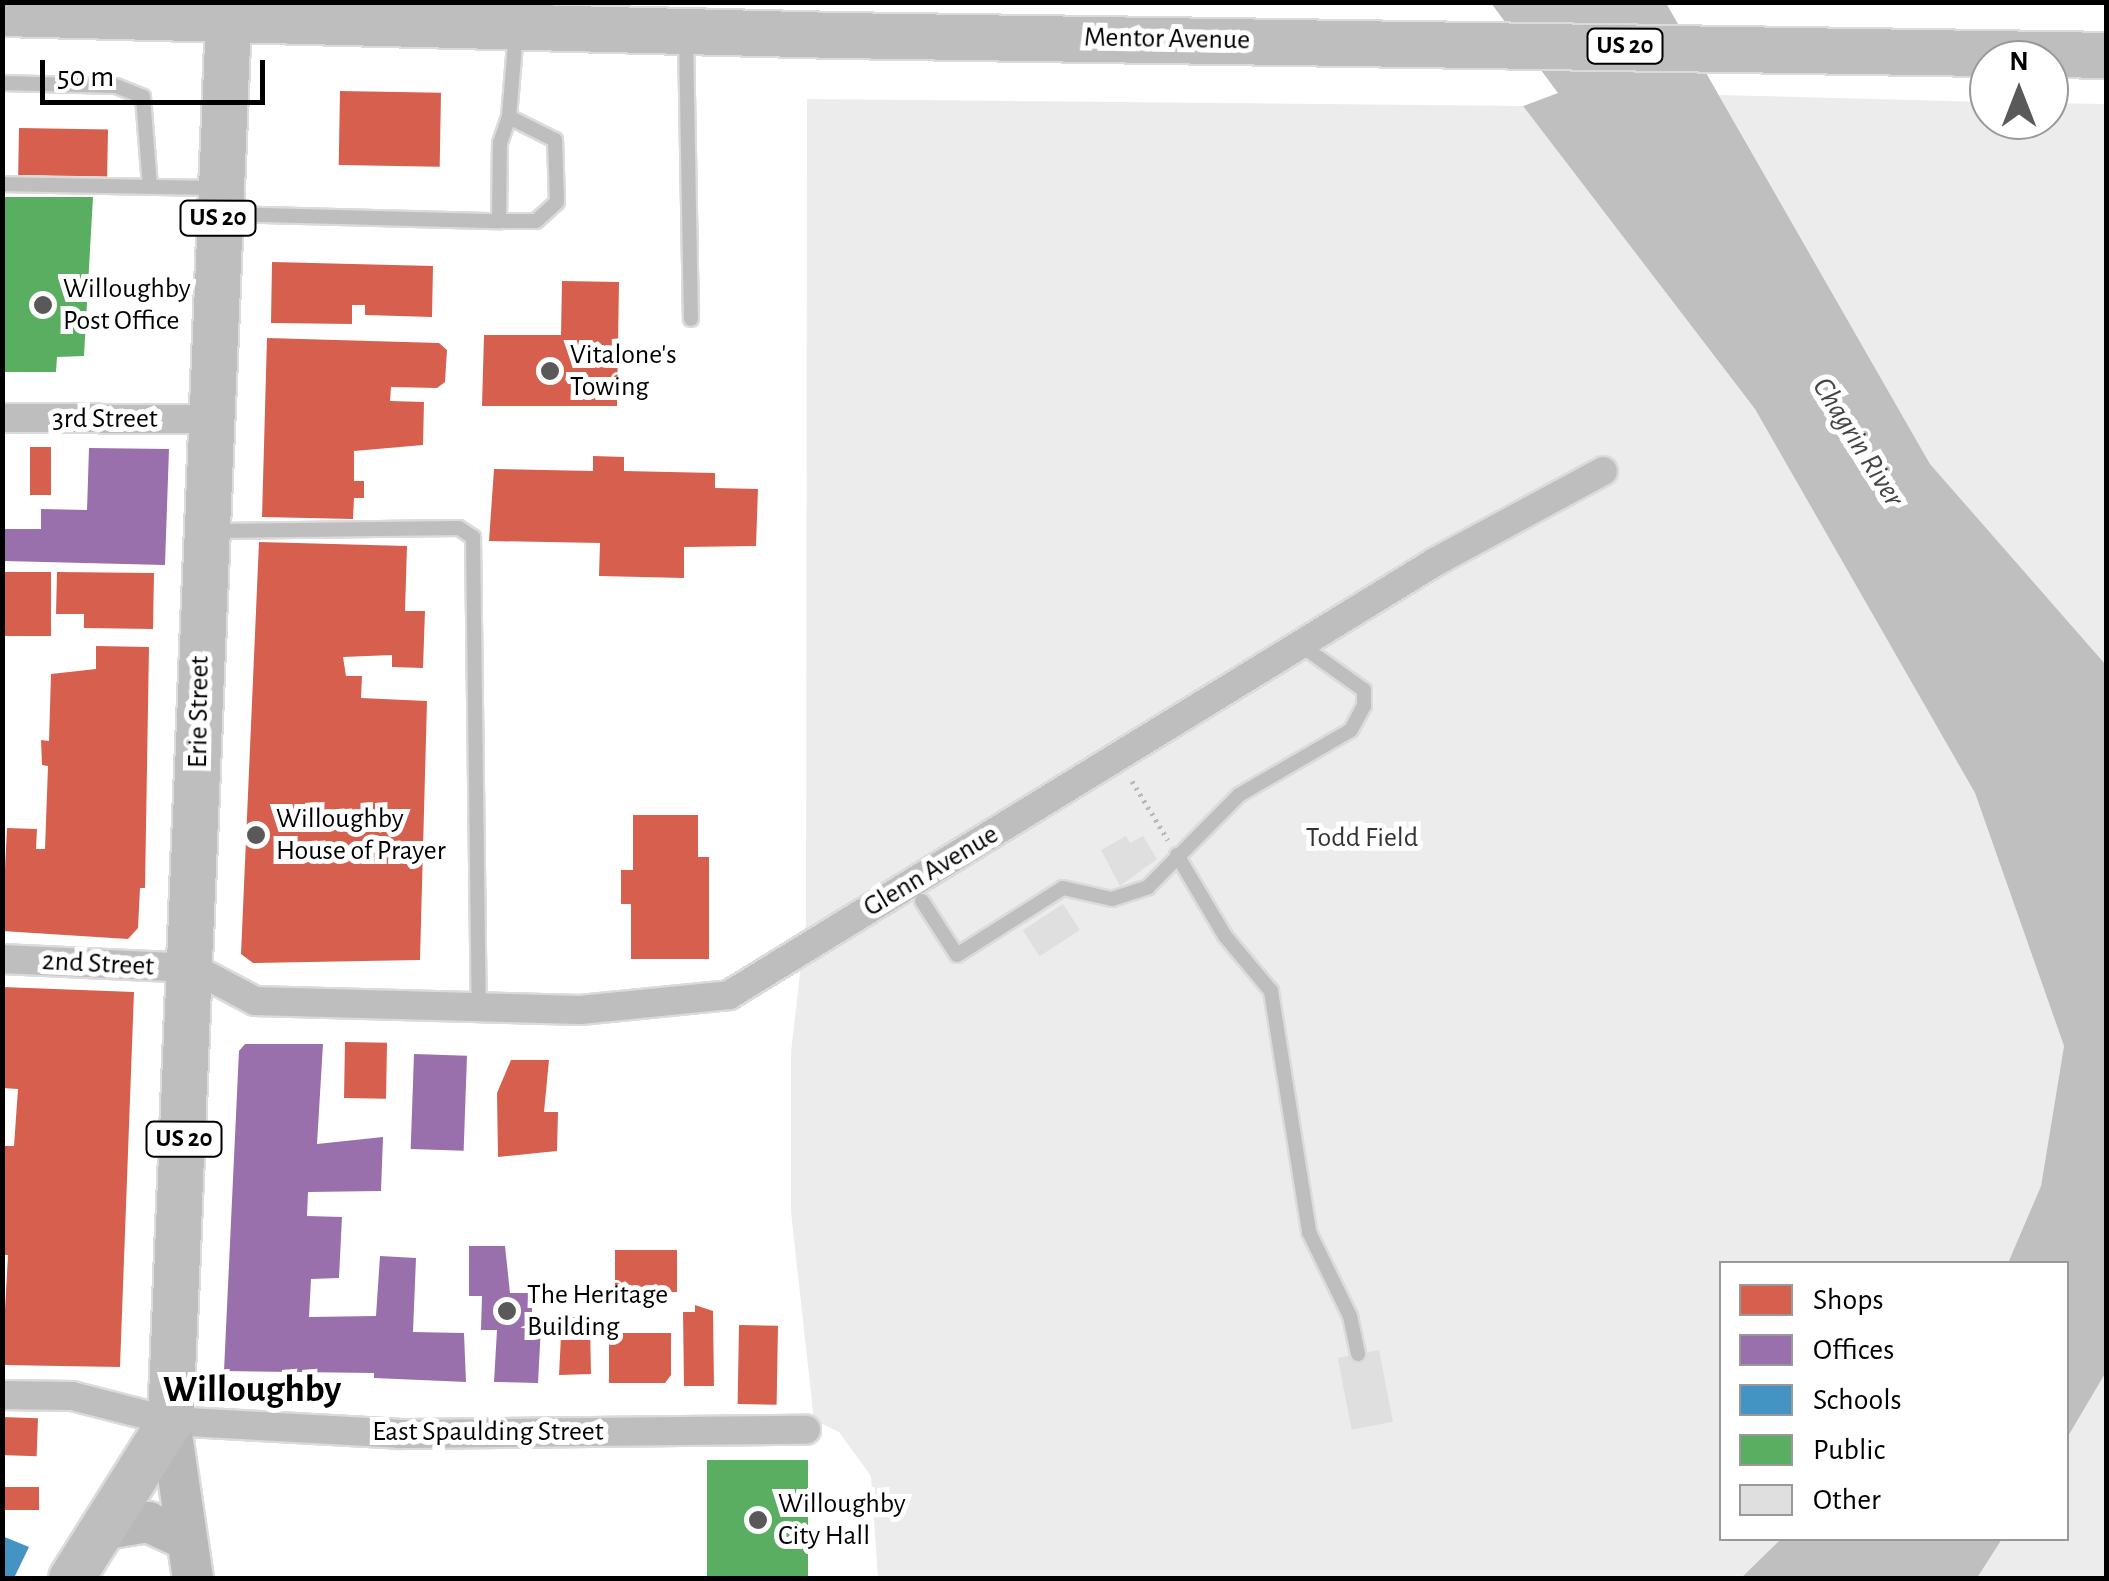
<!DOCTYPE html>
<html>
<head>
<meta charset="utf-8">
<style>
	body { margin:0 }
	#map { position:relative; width:2109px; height:1581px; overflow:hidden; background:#fff; font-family:"Alegreya Sans",sans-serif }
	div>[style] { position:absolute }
	.green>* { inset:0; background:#ececec }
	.water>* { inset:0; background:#bfbfbf }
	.shops>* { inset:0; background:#d6604d; transform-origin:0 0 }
	.offices>* { inset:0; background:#9970ab; transform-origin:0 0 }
	.schools>* { inset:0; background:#4393c3 }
	.public>* { inset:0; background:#5aae61; transform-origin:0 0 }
	.building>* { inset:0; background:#dfdfdf; transform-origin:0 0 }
	.path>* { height:5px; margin-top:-2.5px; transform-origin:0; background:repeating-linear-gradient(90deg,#b9b9b9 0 2.5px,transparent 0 7.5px) }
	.roads { filter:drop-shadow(2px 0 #dbdbdb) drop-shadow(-2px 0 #dbdbdb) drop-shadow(0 2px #dbdbdb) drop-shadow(0 -2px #dbdbdb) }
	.lane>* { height:14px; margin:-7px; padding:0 7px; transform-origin:7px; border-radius:7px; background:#bebebe }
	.street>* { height:28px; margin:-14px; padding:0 14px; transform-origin:14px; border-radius:14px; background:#bebebe }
	.secondary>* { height:40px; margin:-20px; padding:0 20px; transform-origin:20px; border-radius:20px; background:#b8b8b8 }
	.primary>* { height:45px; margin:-22.5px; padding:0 22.5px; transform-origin:22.5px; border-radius:22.5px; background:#bebebe }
	.dots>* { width:28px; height:28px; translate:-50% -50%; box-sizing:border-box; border:5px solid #fff; border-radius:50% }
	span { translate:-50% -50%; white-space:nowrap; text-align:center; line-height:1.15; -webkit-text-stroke:10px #fff; paint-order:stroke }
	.shield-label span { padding:2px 8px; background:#fff; border:2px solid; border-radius:8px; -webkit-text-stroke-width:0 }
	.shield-label { font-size:25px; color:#000; font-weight:700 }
	.street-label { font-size:28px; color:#000 }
	.poi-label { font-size:28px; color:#000 }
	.left { translate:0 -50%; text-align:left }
	.park-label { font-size:28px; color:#333 }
	.water-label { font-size:30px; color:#444; font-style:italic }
	.district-label { font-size:38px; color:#000; font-weight:700 }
	.frame { position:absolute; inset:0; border:5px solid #000; pointer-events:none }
	.legend { position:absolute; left:1719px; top:1261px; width:350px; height:280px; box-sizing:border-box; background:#fff; border:2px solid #999; margin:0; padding:12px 18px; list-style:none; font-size:30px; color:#000 }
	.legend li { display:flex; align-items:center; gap:20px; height:50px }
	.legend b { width:50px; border:2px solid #999 }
	.north { position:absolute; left:1969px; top:40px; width:100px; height:100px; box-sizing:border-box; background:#fff; border:2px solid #999; border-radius:50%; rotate:0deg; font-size:28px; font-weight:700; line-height:40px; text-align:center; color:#000 }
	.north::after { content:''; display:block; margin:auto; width:35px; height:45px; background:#595959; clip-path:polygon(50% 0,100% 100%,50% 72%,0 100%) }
	.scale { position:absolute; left:40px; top:60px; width:225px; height:45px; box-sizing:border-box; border:5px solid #000; border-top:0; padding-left:12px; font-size:30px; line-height:35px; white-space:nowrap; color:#000; -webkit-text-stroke:8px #fff; paint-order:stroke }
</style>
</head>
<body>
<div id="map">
	<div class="green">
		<div style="clip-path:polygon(1719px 95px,1989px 102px,1989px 120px,2049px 120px,2049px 103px,2106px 104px,2106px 665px,1930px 464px)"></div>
		<div style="clip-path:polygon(807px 99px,1523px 106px,1755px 409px,1975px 793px,2064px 1046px,2041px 1186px,2008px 1263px,1722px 1264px,1722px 1538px,1781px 1539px,1741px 1578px,878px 1578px,871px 1476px,839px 1432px,814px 1420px,791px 1212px,791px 1052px,806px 922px)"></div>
		<div style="clip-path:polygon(2106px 1372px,2106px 1578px,1977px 1578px,2002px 1539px,2066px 1538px,2067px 1438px)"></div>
	</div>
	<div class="water">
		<div style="clip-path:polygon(1491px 3px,1666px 3px,1930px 464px,2106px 665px,2106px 1372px,2067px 1438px,2066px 1264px,2008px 1263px,2041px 1186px,2064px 1046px,1975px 793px,1755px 409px,1523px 106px,1558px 93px)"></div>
		<div style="clip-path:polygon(1781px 1539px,1781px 1538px,2002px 1539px,1977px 1578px,1741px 1578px)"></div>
	</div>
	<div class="shops">
		<div style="left:340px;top:91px;width:101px;height:74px;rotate:1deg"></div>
		<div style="left:19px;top:128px;width:89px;height:47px;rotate:1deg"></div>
		<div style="clip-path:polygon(272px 262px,433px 266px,432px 317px,365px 315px,365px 305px,352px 305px,352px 324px,271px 323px)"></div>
		<div style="clip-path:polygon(562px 281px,619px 282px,617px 406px,482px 406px,484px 335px,561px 335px)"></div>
		<div style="clip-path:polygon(267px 338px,439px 343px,447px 350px,445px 382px,437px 388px,391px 387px,390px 401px,424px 402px,423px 445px,354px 451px,354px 481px,364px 481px,364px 498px,354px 498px,353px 519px,262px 517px)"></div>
		<div style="left:30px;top:447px;width:21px;height:48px"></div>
		<div style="clip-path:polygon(593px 456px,624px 457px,624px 471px,715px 473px,715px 488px,758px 489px,756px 546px,684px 547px,684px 578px,599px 576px,600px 543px,489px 541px,494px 469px,593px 471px)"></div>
		<div style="clip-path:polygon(259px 542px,407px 546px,405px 611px,425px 611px,423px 668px,392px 667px,392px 655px,343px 657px,346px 676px,362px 676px,361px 698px,427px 701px,420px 960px,253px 963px,241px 954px)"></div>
		<div style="left:2px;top:572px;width:49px;height:64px"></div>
		<div style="clip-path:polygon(57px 572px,154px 573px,153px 629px,84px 628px,84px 614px,56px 614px)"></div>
		<div style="clip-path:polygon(96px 646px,149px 647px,145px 888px,140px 888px,138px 928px,128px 939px,2px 931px,7px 828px,37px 829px,36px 849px,45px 849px,48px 766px,42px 765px,41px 740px,49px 741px,51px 674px,96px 669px)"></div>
		<div style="clip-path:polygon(633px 815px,698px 815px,698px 857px,709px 857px,709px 959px,631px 959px,631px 904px,621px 904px,621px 870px,633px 870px)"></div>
		<div style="clip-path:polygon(2px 987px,134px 992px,120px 1367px,2px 1365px,8px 1255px,2px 1255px,2px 1146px,14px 1146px,18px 1089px,2px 1088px)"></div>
		<div style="left:345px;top:1042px;width:42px;height:56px;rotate:1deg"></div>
		<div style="clip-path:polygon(511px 1060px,549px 1060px,544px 1112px,558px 1112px,557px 1151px,498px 1157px,497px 1093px)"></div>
		<div style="left:615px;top:1250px;width:62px;height:42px"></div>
		<div style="clip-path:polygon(695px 1305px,713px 1311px,714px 1386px,684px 1386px,683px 1312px,695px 1312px)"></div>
		<div style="clip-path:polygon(562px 1317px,580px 1317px,580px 1325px,590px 1325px,591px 1374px,559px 1375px)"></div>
		<div style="left:739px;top:1325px;width:39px;height:79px;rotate:1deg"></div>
		<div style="clip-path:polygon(609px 1333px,671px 1333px,671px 1375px,665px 1383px,609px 1383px)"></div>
		<div style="left:2px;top:1417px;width:36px;height:38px;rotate:2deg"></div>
		<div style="left:2px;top:1487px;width:37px;height:23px"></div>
	</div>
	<div class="offices">
		<div style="clip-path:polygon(89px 448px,169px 449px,165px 565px,4px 561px,5px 529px,41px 529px,41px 509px,87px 510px)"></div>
		<div style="clip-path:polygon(245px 1044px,323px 1044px,317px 1144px,383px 1137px,381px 1191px,308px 1192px,307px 1216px,342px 1217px,339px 1278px,311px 1279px,309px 1317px,376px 1316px,380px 1256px,416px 1258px,413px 1332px,464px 1333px,466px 1382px,374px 1378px,374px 1373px,224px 1371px,239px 1051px)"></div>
		<div style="left:414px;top:1054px;width:53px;height:95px;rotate:2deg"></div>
		<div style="clip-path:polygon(469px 1246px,505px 1246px,510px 1293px,532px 1293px,532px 1326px,541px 1326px,538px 1383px,494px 1382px,497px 1330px,481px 1330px,482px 1296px,469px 1296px)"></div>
	</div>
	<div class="schools">
		<div style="clip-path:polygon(2px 1536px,29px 1547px,14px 1578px,2px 1578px)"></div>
	</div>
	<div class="public">
		<div style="clip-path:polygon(2px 197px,93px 197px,84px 356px,57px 357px,56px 372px,2px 372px)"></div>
		<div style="left:808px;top:1460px;width:118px;height:101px;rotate:90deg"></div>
	</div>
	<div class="building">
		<div style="clip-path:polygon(1126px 836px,1130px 843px,1143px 836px,1157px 859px,1120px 886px,1101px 850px)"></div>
		<div style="left:1063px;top:904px;width:31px;height:48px;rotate:57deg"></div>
		<div style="left:1379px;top:1350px;width:73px;height:42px;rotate:79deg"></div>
	</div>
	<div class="path">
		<div style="left:1132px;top:781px;width:69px;rotate:58.6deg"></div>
	</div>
	<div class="roads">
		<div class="lane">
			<div style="left:686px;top:36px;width:283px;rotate:89deg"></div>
			<div style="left:2px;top:83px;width:114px;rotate:1.5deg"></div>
			<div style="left:116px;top:86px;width:29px;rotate:22deg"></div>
			<div style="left:143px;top:97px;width:88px;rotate:85.5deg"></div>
			<div style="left:2px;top:184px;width:215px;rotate:1.1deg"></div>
			<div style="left:224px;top:214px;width:275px;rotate:1.5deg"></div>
			<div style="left:499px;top:221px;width:78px;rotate:-89.3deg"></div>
			<div style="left:500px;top:143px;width:28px;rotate:-71deg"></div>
			<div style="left:509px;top:117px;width:86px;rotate:-85.3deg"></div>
			<div style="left:499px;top:221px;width:37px"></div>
			<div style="left:536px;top:221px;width:28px;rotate:-42deg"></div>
			<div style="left:557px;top:202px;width:62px;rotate:-91.8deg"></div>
			<div style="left:555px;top:140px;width:51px;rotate:-153.4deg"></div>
			<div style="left:215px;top:531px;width:244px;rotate:-0.7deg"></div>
			<div style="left:459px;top:528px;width:17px;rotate:33deg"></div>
			<div style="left:473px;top:537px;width:470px;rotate:89.3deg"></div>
			<div style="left:1177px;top:855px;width:94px;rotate:59.3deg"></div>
			<div style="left:1225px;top:936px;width:72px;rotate:50.1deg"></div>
			<div style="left:1271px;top:991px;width:244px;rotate:81deg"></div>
			<div style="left:1309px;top:1232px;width:93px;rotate:64deg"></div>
			<div style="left:1350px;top:1316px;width:39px;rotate:78deg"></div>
			<div style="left:922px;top:901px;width:64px;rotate:57.1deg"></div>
			<div style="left:957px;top:955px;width:125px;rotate:-32.3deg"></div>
			<div style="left:1063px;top:888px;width:50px;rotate:12.7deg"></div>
			<div style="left:1112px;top:899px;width:38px;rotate:-18deg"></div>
			<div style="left:1148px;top:887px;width:129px;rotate:-45.3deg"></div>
			<div style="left:1239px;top:795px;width:129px;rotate:-30.1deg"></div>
			<div style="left:1351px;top:730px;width:27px;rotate:-62deg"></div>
			<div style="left:1364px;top:706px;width:16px;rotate:-90deg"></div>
			<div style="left:1364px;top:690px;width:76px;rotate:-144.6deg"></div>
		</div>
		<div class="street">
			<div style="left:2px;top:418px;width:206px;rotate:0.3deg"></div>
			<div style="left:2px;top:959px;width:191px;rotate:2.7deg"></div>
			<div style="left:193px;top:968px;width:70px;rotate:28deg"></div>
			<div style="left:255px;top:1001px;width:325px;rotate:1.6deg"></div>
			<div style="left:580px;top:1010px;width:150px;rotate:-5.7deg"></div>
			<div style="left:729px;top:995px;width:828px;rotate:-31.52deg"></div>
			<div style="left:1435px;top:562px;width:191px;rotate:-28.4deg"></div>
			<div style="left:2px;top:1395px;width:70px;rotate:0.8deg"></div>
			<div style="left:72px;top:1396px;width:101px;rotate:14.3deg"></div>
			<div style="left:170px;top:1421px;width:229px;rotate:3.2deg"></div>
			<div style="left:399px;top:1434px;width:407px;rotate:-0.6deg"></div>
		</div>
		<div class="secondary">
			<div style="left:170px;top:1421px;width:159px;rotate:81.7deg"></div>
			<div style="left:100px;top:1530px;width:49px;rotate:-9.5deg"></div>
			<div style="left:148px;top:1522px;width:43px;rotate:24.8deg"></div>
		</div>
		<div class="primary">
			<div style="left:2px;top:13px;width:837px;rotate:1.51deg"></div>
			<div style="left:839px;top:35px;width:1267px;rotate:0.9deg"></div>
			<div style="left:71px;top:1578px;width:186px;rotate:-57.8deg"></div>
			<div style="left:170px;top:1421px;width:1405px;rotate:-87.63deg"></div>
		</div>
	</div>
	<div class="dots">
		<div style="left:43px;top:305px;background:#595959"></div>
		<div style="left:550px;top:371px;background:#595959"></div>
		<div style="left:256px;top:835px;background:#595959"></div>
		<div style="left:507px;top:1311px;background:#595959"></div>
		<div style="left:758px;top:1520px;background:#595959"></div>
	</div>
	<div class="shield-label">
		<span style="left:1625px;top:46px">US 20</span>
		<span style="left:218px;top:218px">US 20</span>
		<span style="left:184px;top:1139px">US 20</span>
	</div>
	<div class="street-label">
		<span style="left:1167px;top:39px;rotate:1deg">Mentor Avenue</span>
		<span style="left:105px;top:419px">3rd Street</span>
		<span style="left:199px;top:712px;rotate:-89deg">Erie Street</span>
		<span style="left:931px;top:871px;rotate:-31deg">Glenn Avenue</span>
		<span style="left:98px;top:964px;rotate:3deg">2nd Street</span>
		<span style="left:488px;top:1432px">East Spaulding Street</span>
	</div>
	<div class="poi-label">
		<span class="left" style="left:63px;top:305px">Willoughby<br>Post Office</span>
		<span class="left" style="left:570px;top:371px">Vitalone's<br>Towing</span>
		<span class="left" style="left:276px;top:835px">Willoughby<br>House of Prayer</span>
		<span class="left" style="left:527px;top:1311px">The Heritage<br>Building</span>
		<span class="left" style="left:778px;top:1520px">Willoughby<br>City Hall</span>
	</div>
	<div class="park-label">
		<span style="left:1362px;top:838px">Todd Field</span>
	</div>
	<div class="water-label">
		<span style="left:1858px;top:442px;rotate:58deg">Chagrin River</span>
	</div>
	<div class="district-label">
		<span style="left:252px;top:1391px">Willoughby</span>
	</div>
	<div class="frame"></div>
	<ul class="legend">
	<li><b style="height:28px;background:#d6604d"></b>Shops</li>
	<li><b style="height:28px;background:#9970ab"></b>Offices</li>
	<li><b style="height:28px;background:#4393c3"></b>Schools</li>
	<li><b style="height:28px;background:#5aae61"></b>Public</li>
	<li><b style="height:28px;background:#dfdfdf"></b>Other</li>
	</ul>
	<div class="north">N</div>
	<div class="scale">50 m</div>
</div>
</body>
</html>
